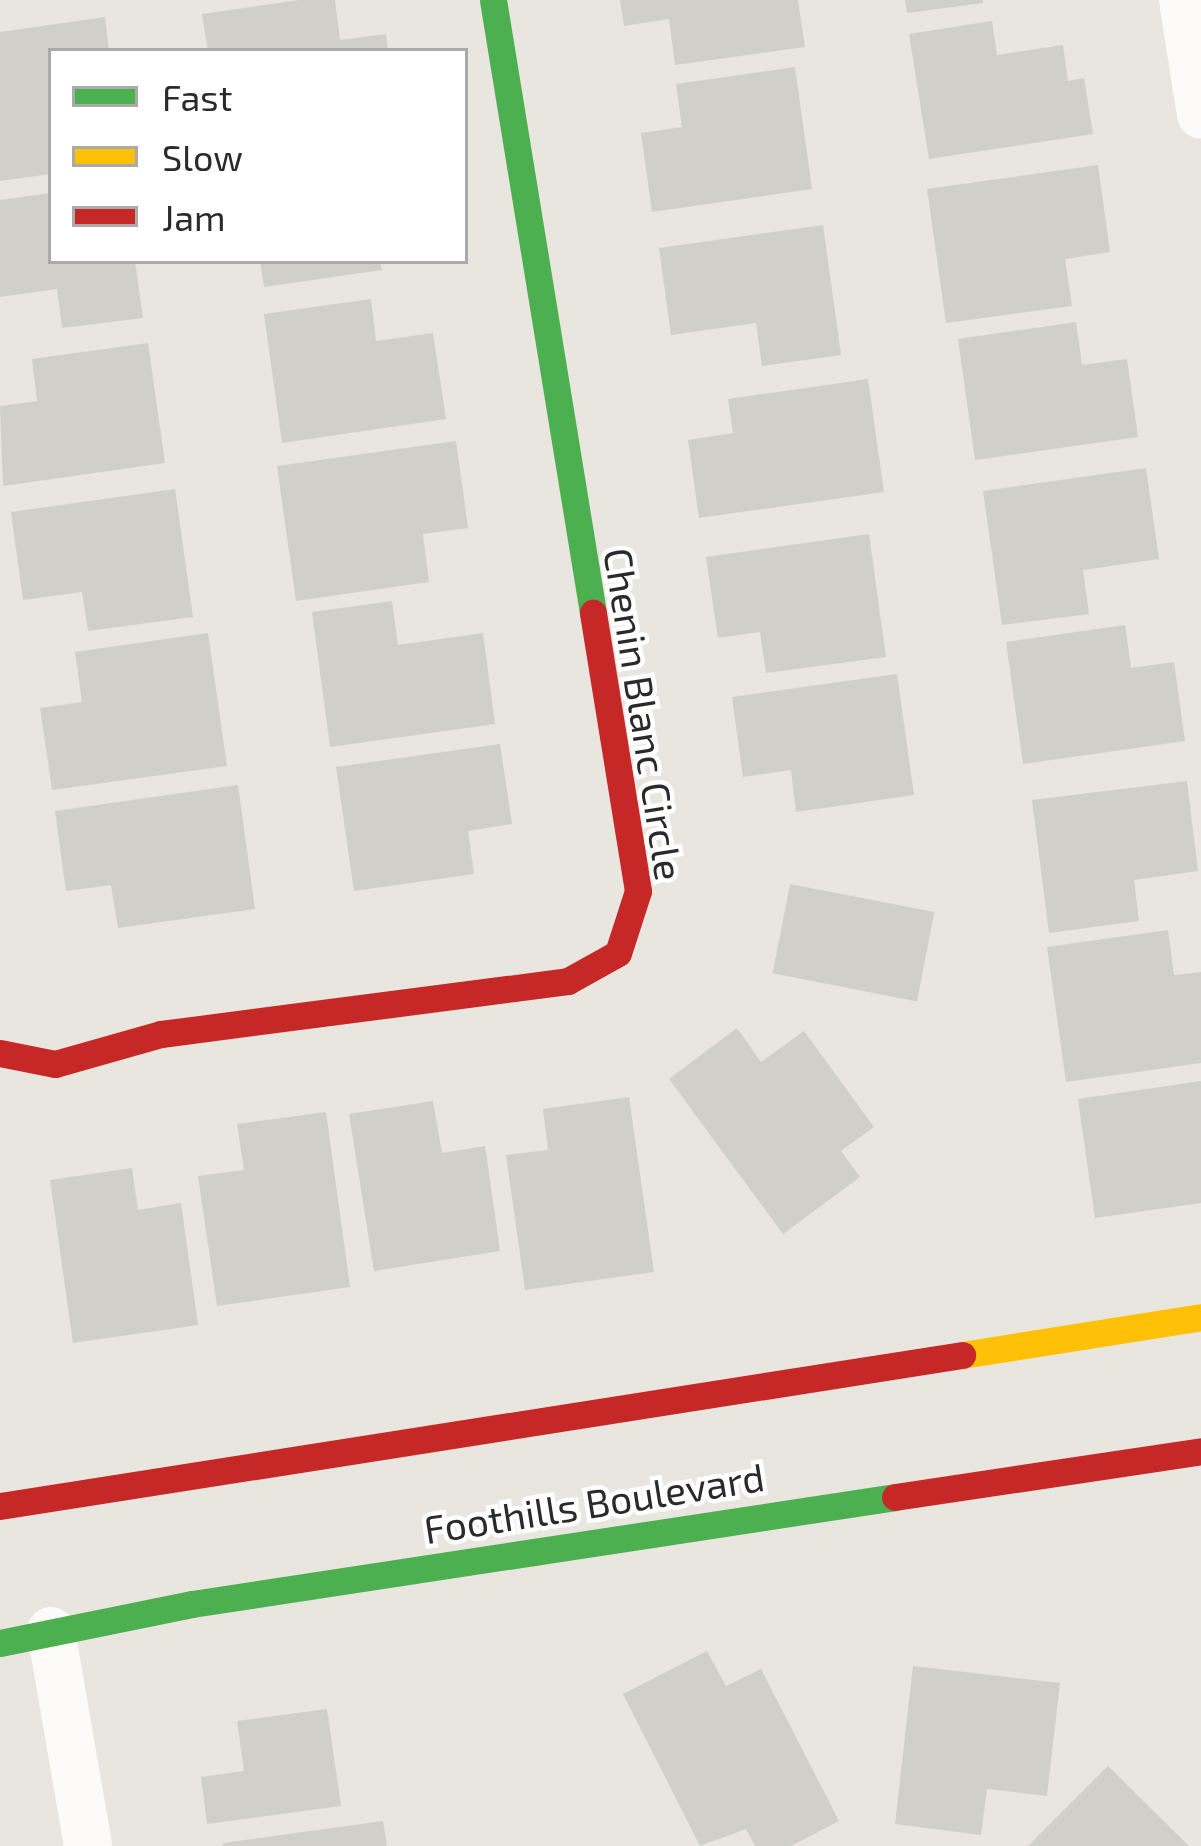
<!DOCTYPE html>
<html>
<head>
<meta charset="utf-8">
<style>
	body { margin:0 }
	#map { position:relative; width:1201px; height:1846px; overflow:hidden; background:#e9e6df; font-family:"Exo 2",sans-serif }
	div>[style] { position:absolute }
	.building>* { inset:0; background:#d1cfca; transform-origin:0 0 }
	.street>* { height:48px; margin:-24px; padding:0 24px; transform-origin:24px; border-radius:24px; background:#fcfbfa }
	.fast>* { height:27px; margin:-13.5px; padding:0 13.5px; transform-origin:13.5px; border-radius:13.5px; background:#4caf50 }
	.slow>* { height:27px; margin:-13.5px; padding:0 13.5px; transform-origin:13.5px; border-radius:13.5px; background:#ffc107 }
	.jam>* { height:27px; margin:-13.5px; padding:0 13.5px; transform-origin:13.5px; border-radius:13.5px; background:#c62828 }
	span { translate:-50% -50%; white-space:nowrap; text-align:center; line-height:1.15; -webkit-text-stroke:9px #fff; paint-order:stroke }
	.street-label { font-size:39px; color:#2a2a2a }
	.legend { position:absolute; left:48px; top:48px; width:420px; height:216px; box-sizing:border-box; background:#fff; border:3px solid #aaa; margin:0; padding:15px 21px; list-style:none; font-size:36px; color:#2a2a2a }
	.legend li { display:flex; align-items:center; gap:24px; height:60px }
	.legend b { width:60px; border:3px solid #aaa }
</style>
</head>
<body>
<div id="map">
	<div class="building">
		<div style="clip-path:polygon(299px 0,335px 0,340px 40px,386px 34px,388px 51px,208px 51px,202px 14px)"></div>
		<div style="clip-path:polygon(620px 0,798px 0,805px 47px,675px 65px,669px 19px,624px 26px)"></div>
		<div style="clip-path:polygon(905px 0,983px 0,983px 3px,907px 13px)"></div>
		<div style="clip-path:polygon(105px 17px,109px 51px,51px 51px,51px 174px,0 181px,0 32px)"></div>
		<div style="clip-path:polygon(992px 21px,997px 55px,1063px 45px,1068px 81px,1084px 78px,1093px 134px,929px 159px,909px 34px)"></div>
		<div style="clip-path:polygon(795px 67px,812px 189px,652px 212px,641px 133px,682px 127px,676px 84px)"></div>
		<div style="clip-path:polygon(1098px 165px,1110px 252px,1065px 259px,1072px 306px,946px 323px,927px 189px)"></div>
		<div style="clip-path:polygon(51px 193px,51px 261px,135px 261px,143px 318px,62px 328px,57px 289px,0 297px,0 200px)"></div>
		<div style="clip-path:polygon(823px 225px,841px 355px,762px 366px,756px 323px,671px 335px,659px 248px)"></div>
		<div style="clip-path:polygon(260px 261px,380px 261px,382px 270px,264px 287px)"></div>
		<div style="clip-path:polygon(371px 299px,376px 341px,433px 333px,446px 419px,282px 443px,264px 314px)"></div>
		<div style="clip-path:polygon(1076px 322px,1082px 365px,1127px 359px,1138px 437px,975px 460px,958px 339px)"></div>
		<div style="clip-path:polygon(148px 343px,165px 463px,3px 486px,0 406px,37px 401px,32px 359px)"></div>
		<div style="clip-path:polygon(868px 379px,884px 492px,699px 518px,688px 440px,733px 433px,728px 399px)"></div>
		<div style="clip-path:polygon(456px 441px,468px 528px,423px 534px,429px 582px,296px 601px,277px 466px)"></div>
		<div style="clip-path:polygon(1146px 468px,1159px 559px,1083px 570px,1089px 614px,1002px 625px,983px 491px)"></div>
		<div style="clip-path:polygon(175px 489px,193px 617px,88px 631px,82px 592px,23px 600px,11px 512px)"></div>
		<div style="clip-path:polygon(869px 534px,886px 657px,766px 673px,760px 632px,718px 638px,706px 557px)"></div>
		<div style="clip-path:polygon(392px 601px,398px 645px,483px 633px,495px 724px,330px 747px,312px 612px)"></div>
		<div style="clip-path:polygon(1125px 625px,1131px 668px,1174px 662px,1185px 741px,1023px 764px,1006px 642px)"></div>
		<div style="clip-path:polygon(208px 633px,227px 766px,52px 790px,40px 708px,82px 702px,75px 652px)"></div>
		<div style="clip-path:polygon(897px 674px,914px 795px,796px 812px,791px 770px,743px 777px,732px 697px)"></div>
		<div style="clip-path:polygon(500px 744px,512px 824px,468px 831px,474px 874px,354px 891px,336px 767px)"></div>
		<div style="clip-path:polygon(1187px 781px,1198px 871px,1134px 880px,1139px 921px,1049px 933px,1032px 800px)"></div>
		<div style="clip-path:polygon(238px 785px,255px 909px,118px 928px,111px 885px,66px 891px,55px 811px)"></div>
		<div style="left:790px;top:884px;width:147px;height:91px;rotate:11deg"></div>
		<div style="clip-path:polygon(1168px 930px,1174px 975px,1201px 972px,1201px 1063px,1066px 1082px,1047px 947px)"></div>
		<div style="clip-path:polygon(737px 1028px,761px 1062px,804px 1031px,874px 1127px,841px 1151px,860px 1177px,783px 1234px,669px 1079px)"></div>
		<div style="clip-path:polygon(1201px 1081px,1201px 1203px,1095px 1218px,1078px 1099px)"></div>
		<div style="clip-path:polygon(629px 1097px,654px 1272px,525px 1290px,506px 1155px,548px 1150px,543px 1109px)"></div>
		<div style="clip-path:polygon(433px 1101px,442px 1153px,485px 1146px,500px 1251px,374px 1271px,349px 1114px)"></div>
		<div style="clip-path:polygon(326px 1112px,350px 1287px,217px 1306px,198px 1176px,244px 1170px,237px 1124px)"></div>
		<div style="clip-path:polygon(132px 1168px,138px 1210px,181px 1203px,198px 1325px,73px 1343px,50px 1180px)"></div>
		<div style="clip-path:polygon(707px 1651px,726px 1686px,761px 1669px,839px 1821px,791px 1846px,755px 1846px,746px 1829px,700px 1846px,623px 1694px)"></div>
		<div style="clip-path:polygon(913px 1666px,1060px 1683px,1047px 1796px,987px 1789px,981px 1835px,895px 1824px)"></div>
		<div style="clip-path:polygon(327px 1709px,341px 1806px,207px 1824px,201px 1777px,244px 1771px,237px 1721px)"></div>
		<div style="clip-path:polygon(1108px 1766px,1189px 1846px,1028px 1846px)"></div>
		<div style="clip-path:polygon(383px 1821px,387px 1846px,223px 1846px,223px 1843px)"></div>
	</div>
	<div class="street">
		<div style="left:1183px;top:0;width:116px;rotate:81.1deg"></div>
		<div style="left:51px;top:1631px;width:218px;rotate:80.2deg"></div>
	</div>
	<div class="fast">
		<div style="left:493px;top:0;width:621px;rotate:80.73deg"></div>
		<div style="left:0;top:1643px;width:196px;rotate:-11.5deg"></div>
		<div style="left:192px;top:1604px;width:711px;rotate:-8.65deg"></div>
	</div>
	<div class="slow">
		<div style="left:962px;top:1355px;width:242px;rotate:-9deg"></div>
	</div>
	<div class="jam">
		<div style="left:0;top:1053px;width:56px;rotate:11.3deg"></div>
		<div style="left:55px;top:1064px;width:110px;rotate:-15.8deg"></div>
		<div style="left:161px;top:1034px;width:410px;rotate:-7.4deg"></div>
		<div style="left:568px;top:981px;width:57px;rotate:-29.2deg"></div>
		<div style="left:618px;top:953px;width:65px;rotate:-72.1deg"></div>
		<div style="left:638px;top:891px;width:282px;rotate:-99.2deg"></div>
		<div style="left:895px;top:1497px;width:309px;rotate:-8.5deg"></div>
		<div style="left:0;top:1506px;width:974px;rotate:-8.92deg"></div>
	</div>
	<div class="street-label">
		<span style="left:644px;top:714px;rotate:81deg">Chenin Blanc Circle</span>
		<span style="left:594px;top:1503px;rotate:-9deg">Foothills Boulevard</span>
	</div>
	<ul class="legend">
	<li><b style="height:15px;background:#4caf50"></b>Fast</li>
	<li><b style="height:15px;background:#ffc107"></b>Slow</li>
	<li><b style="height:15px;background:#c62828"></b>Jam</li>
	</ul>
</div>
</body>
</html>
